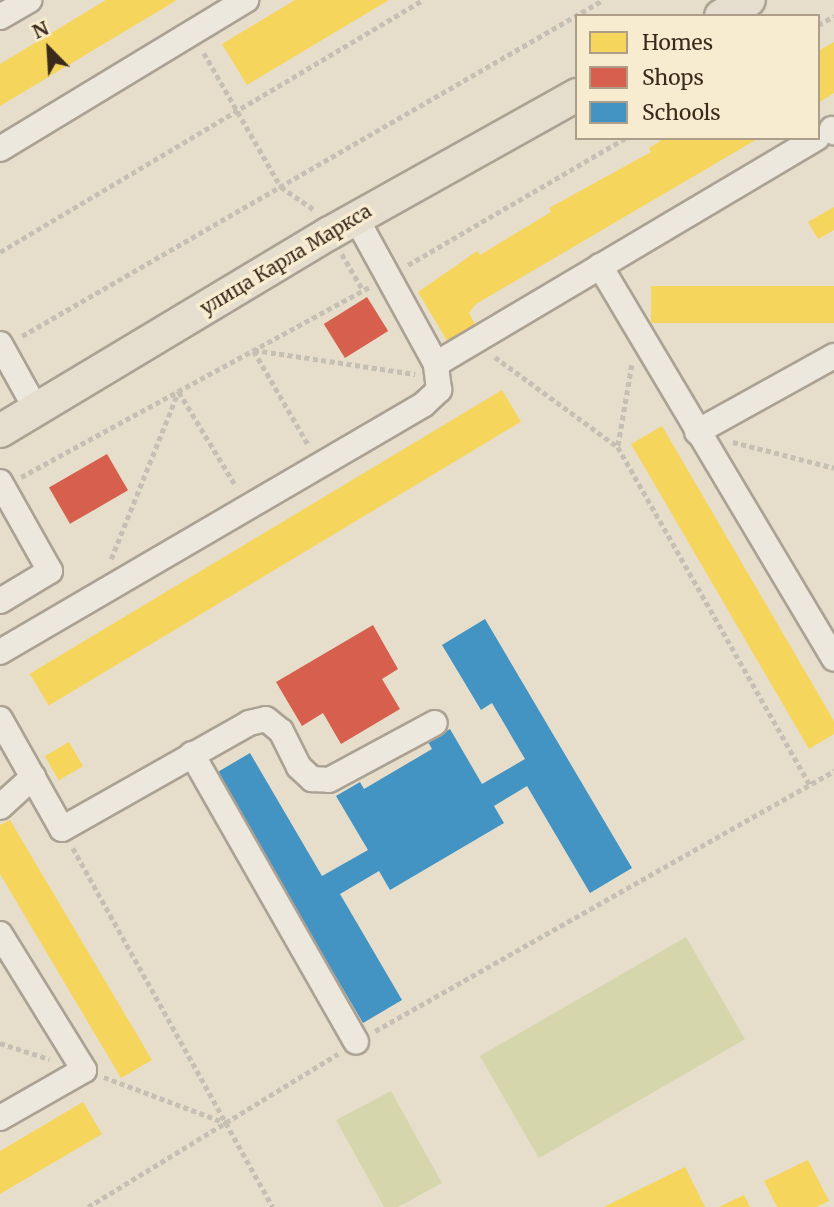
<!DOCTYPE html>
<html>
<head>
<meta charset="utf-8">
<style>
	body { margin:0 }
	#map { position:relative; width:834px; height:1207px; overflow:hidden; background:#e6decb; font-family:Merriweather,serif }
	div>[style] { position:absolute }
	.green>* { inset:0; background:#d6d6ac; transform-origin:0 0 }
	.homes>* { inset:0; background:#f6d55c; transform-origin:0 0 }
	.shops>* { inset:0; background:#d6604d; transform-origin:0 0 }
	.schools>* { inset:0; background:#4393c3 }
	.path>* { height:4.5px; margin-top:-2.25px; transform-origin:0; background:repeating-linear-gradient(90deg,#c5bfb4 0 5px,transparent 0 8.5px) }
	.roads { filter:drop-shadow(2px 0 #aba294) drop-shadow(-2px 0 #aba294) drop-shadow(0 2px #aba294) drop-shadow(0 -2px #aba294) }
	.minor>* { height:24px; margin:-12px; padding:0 12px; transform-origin:12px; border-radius:12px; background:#ede8dd }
	.major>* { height:32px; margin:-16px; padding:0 16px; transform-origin:16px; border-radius:16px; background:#e5dece }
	span { translate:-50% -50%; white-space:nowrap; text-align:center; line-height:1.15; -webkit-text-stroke:7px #f8ecd0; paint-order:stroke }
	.street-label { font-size:19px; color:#3a2a1c }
	.legend { position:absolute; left:575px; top:14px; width:245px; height:126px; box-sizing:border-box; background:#f8ecd0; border:2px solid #ac9e88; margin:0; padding:9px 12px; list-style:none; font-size:21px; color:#3a2a1c }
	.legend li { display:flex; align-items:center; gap:14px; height:35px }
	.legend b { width:35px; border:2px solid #ac9e88 }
	.north { position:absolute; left:14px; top:14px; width:70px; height:70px; -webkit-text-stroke:5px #f8ecd0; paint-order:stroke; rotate:336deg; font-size:19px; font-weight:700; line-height:28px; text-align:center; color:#3a2a1c }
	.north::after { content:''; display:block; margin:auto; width:24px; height:32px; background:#3a2a1c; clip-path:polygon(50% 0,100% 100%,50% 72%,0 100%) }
</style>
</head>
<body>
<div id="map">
	<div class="green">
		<div style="left:686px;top:937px;width:118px;height:238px;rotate:60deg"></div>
		<div style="clip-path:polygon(391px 1091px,442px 1183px,398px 1207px,384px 1207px,336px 1120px)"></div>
	</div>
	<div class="homes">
		<div style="clip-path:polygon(106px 0,177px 0,0 106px,0 64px)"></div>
		<div style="clip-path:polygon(295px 0,389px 0,247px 85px,222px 44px)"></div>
		<div style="clip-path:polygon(834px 42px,834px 93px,818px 103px,818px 51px)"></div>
		<div style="clip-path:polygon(665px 138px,759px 138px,476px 304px,469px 313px,477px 328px,449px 344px,418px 292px,477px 251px,480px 255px,551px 212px,549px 208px,651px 152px,649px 148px)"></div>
		<div style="clip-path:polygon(834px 207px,834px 230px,818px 239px,808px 222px)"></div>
		<div style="left:834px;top:286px;width:37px;height:183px;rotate:90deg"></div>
		<div style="left:502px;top:390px;width:37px;height:551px;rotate:59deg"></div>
		<div style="clip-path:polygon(662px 426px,834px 721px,834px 734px,809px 749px,631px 444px)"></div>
		<div style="left:69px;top:742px;width:28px;height:28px;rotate:60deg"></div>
		<div style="clip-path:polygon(10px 820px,152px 1060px,121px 1078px,0 874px,0 825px)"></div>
		<div style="clip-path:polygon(83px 1102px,102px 1134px,0 1194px,0 1151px)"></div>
		<div style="clip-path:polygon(808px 1160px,829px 1201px,816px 1207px,777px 1207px,764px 1181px)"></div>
		<div style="clip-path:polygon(685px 1167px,705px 1207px,604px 1207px,636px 1191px)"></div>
		<div style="clip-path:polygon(744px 1195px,750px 1207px,719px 1207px)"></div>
	</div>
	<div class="shops">
		<div style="left:367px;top:297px;width:40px;height:51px;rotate:58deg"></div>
		<div style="left:107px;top:454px;width:42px;height:67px;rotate:60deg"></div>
		<div style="clip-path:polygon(373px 625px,398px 669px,382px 679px,400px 709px,341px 744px,323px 713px,302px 726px,276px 682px)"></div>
	</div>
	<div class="schools">
		<div style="clip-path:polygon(485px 619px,632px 868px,590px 893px,527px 786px,494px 806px,504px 823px,390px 890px,379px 871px,340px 894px,402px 1000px,363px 1023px,216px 773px,250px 753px,322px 876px,368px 850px,336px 796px,360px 782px,364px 789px,432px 749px,428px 742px,450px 729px,482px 784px,525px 759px,492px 703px,481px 710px,442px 645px)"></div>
	</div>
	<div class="path">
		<div style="left:818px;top:25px;width:18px;rotate:-29deg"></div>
		<div style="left:204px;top:53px;width:155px;rotate:60.1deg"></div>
		<div style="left:281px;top:187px;width:42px;rotate:34.4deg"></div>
		<div style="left:0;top:252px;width:492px;rotate:-30.8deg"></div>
		<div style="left:342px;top:254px;width:42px;rotate:59.7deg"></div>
		<div style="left:408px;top:265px;width:251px;rotate:-30.3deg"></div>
		<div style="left:22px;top:336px;width:671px;rotate:-30.04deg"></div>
		<div style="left:254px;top:350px;width:163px;rotate:8.5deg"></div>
		<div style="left:254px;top:351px;width:110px;rotate:59.9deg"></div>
		<div style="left:495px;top:357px;width:152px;rotate:36.2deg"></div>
		<div style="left:632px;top:365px;width:83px;rotate:99.7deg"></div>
		<div style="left:618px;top:447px;width:389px;rotate:60.4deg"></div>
		<div style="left:179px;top:392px;width:110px;rotate:58.8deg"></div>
		<div style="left:733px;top:442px;width:104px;rotate:14.4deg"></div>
		<div style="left:21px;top:477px;width:397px;rotate:-28.6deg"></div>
		<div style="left:111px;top:559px;width:180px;rotate:-68.1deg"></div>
		<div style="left:73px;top:848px;width:411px;rotate:60.9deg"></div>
		<div style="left:375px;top:1031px;width:528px;rotate:-29.53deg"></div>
		<div style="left:0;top:1043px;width:52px;rotate:18.1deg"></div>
		<div style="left:104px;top:1077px;width:130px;rotate:20.7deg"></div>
		<div style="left:88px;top:1207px;width:293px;rotate:-31.5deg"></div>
	</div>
	<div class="roads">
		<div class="minor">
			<div style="left:0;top:17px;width:34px;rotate:-30deg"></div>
			<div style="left:832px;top:129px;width:4px;rotate:56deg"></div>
			<div style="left:0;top:149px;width:288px;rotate:-31.2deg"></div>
			<div style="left:600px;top:266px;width:457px;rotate:59.2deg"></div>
			<div style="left:0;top:344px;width:74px;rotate:61deg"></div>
			<div style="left:436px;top:364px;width:443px;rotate:-30.7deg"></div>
			<div style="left:697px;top:432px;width:157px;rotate:-29deg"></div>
			<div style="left:0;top:482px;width:102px;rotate:60.7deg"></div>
			<div style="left:50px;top:571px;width:58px;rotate:149deg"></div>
			<div style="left:0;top:652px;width:491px;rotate:-30.3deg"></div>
			<div style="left:424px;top:404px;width:21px;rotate:-43deg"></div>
			<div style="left:439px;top:390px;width:26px;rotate:-97deg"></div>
			<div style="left:436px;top:364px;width:166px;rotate:-118.7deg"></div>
			<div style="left:0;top:719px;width:126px;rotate:60.6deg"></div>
			<div style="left:62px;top:829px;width:215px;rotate:-29.5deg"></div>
			<div style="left:249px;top:723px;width:17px;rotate:-13deg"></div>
			<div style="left:266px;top:719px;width:19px;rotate:39deg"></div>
			<div style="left:281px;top:731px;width:40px;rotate:63.4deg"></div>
			<div style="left:299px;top:767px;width:18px;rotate:43deg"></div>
			<div style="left:312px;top:779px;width:17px;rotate:3deg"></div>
			<div style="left:329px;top:780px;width:120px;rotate:-28.3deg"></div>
			<div style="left:192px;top:754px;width:331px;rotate:60.3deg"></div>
			<div style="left:0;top:807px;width:45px;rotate:-42.3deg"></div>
			<div style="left:0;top:934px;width:160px;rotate:58.3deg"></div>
			<div style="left:84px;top:1070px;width:97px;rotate:150.3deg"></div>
		</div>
		<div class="major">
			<div style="left:721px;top:16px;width:32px;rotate:-30deg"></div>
			<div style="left:0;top:431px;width:385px;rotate:-31deg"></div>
			<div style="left:330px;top:233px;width:283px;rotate:-29.2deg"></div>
		</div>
	</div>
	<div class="street-label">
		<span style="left:286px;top:260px;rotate:-31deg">улица Карла Маркса</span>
	</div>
	<ul class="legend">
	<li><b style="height:19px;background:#f6d55c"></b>Homes</li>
	<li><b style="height:19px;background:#d6604d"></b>Shops</li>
	<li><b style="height:19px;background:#4393c3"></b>Schools</li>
	</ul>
	<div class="north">N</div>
</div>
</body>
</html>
